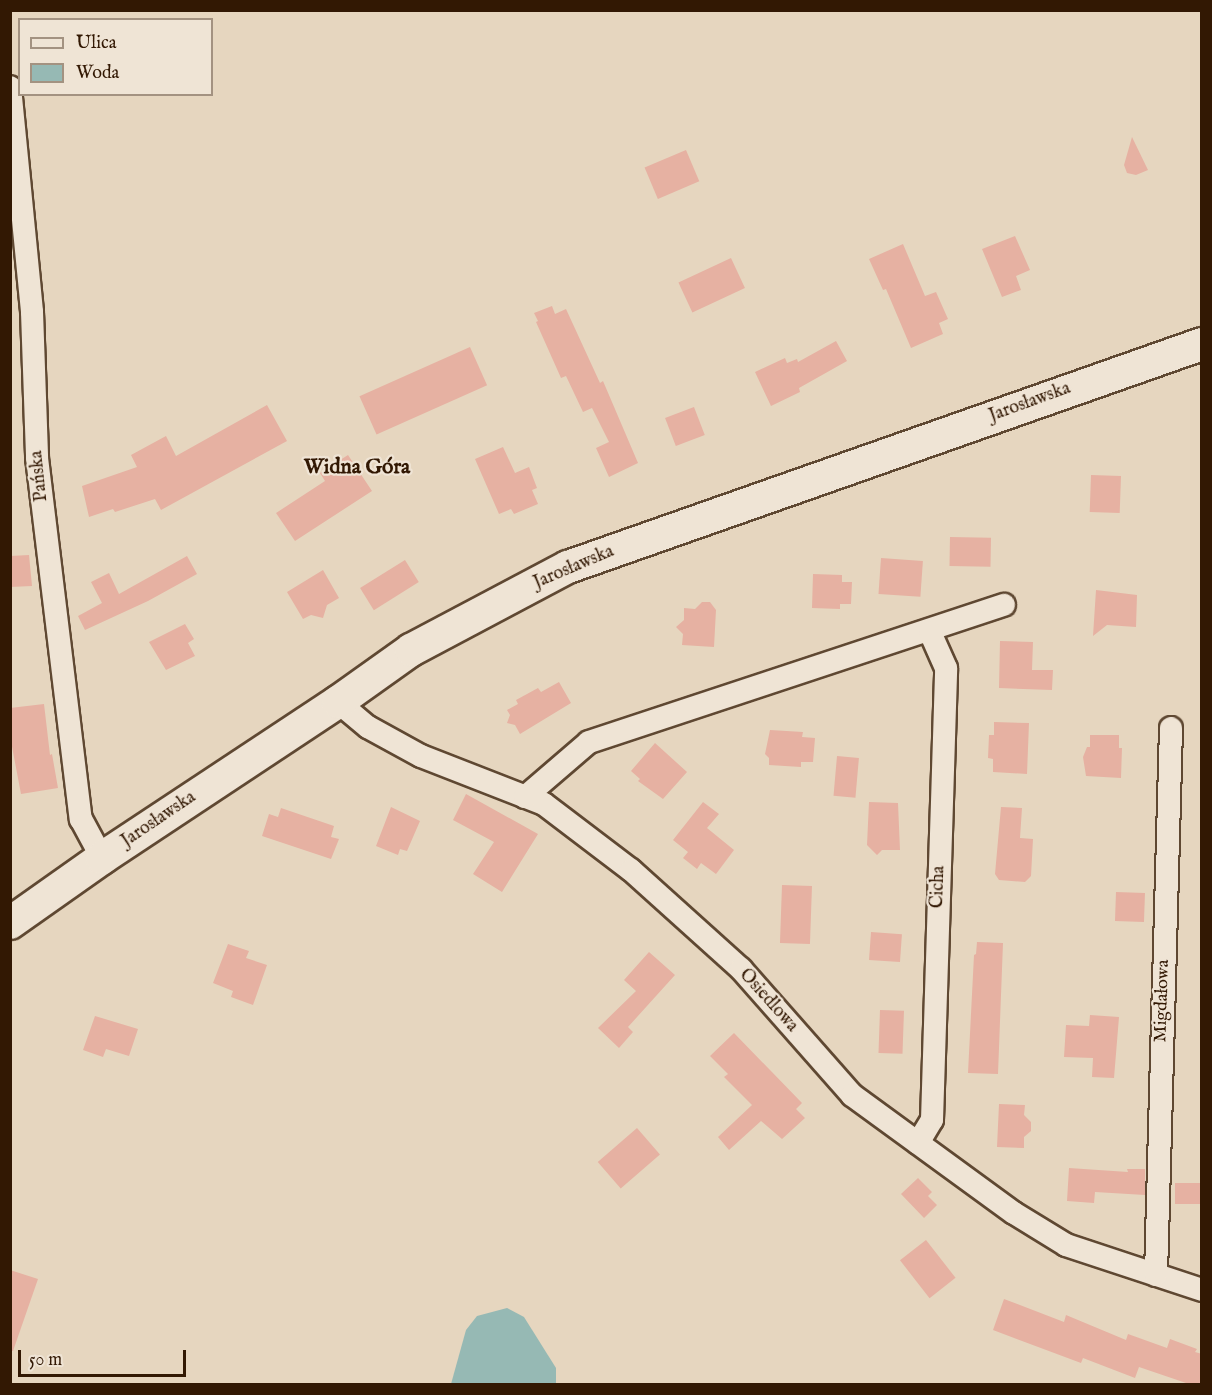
<!DOCTYPE html>
<html>
<head>
<meta charset="utf-8">
<style>
	body { margin:0 }
	#map { position:relative; width:1212px; height:1395px; overflow:hidden; background:#e6d6bf; font-family:"IM FELL English",serif }
	div>[style] { position:absolute }
	.water>* { inset:0; background:#96b9b4 }
	.building>* { inset:0; background:#e6b1a2; transform-origin:0 0 }
	.roads { filter:drop-shadow(2px 0 #5f4832) drop-shadow(-2px 0 #5f4832) drop-shadow(0 2px #5f4832) drop-shadow(0 -2px #5f4832) }
	.street>* { height:22px; margin:-11px; padding:0 11px; transform-origin:11px; border-radius:11px; background:#efe4d5 }
	.secondary>* { height:32px; margin:-16px; padding:0 16px; transform-origin:16px; border-radius:16px; background:#efe4d5 }
	span { translate:-50% -50%; white-space:nowrap; text-align:center; line-height:1.15; -webkit-text-stroke:4.5px #efe4d5; paint-order:stroke }
	.street-label { font-size:18px; color:#321803 }
	.quarter-label { font-size:21px; color:#321803; font-weight:700 }
	.frame { position:absolute; inset:0; border:12px solid #321803; pointer-events:none }
	.legend { position:absolute; left:18px; top:18px; width:195px; height:78px; box-sizing:border-box; background:#efe4d5; border:2px solid #a39281; margin:0; padding:8px 10px; list-style:none; font-size:18px; color:#321803 }
	.legend li { display:flex; align-items:center; gap:12px; height:30px }
	.legend b { width:30px; border:2px solid #a39281 }
	.scale { position:absolute; left:18px; top:1350px; width:168px; height:27px; box-sizing:border-box; border:3px solid #321803; border-top:0; padding-left:8px; font-size:18px; line-height:21px; white-space:nowrap; color:#321803; -webkit-text-stroke:4px #efe4d5; paint-order:stroke }
</style>
</head>
<body>
<div id="map">
	<div class="water">
		<div style="clip-path:polygon(507px 1308px,524px 1317px,556px 1368px,556px 1384px,451px 1384px,466px 1330px,477px 1316px)"></div>
	</div>
	<div class="building">
		<div style="clip-path:polygon(1132px 137px,1148px 170px,1136px 175px,1127px 173px,1124px 165px)"></div>
		<div style="left:686px;top:150px;width:34px;height:45px;rotate:67deg"></div>
		<div style="clip-path:polygon(1015px 236px,1030px 270px,1016px 276px,1021px 290px,1002px 297px,982px 249px)"></div>
		<div style="clip-path:polygon(903px 244px,925px 296px,936px 292px,948px 319px,939px 323px,943px 334px,911px 348px,886px 289px,883px 290px,869px 259px)"></div>
		<div style="left:731px;top:258px;width:33px;height:58px;rotate:65deg"></div>
		<div style="clip-path:polygon(552px 306px,555px 314px,566px 309px,600px 383px,603px 381px,638px 463px,609px 477px,596px 448px,609px 442px,592px 408px,583px 412px,566px 376px,561px 378px,536px 322px,538px 321px,534px 313px)"></div>
		<div style="clip-path:polygon(836px 341px,847px 361px,799px 388px,800px 392px,771px 406px,755px 372px,785px 358px,787px 363px,797px 359px,798px 362px)"></div>
		<div style="left:470px;top:347px;width:42px;height:121px;rotate:66deg"></div>
		<div style="clip-path:polygon(267px 405px,287px 441px,161px 510px,155px 499px,115px 512px,113px 509px,89px 517px,82px 486px,137px 467px,131px 455px,166px 436px,176px 456px)"></div>
		<div style="left:694px;top:407px;width:30px;height:31px;rotate:69deg"></div>
		<div style="clip-path:polygon(503px 447px,515px 473px,529px 467px,537px 488px,532px 490px,538px 504px,514px 514px,511px 509px,499px 514px,475px 459px)"></div>
		<div style="clip-path:polygon(348px 455px,372px 491px,295px 541px,276px 513px,325px 481px,320px 473px)"></div>
		<div style="left:1091px;top:475px;width:30px;height:37px;rotate:2deg"></div>
		<div style="left:950px;top:537px;width:41px;height:29px;rotate:1deg"></div>
		<div style="clip-path:polygon(29px 555px,32px 586px,10px 587px,10px 556px)"></div>
		<div style="clip-path:polygon(187px 556px,197px 574px,148px 601px,85px 630px,78px 616px,102px 603px,91px 582px,109px 573px,119px 594px)"></div>
		<div style="left:881px;top:558px;width:42px;height:36px;rotate:4deg"></div>
		<div style="left:405px;top:560px;width:26px;height:53px;rotate:58deg"></div>
		<div style="clip-path:polygon(323px 570px,339px 598px,327px 605px,323px 618px,311px 615px,303px 619px,287px 592px)"></div>
		<div style="clip-path:polygon(813px 574px,842px 575px,842px 582px,852px 582px,851px 604px,840px 604px,840px 609px,812px 608px)"></div>
		<div style="clip-path:polygon(1096px 590px,1137px 595px,1136px 627px,1107px 625px,1093px 636px)"></div>
		<div style="clip-path:polygon(702px 602px,710px 602px,716px 610px,714px 647px,682px 645px,683px 634px,676px 627px,684px 620px,684px 608px,695px 609px)"></div>
		<div style="clip-path:polygon(185px 624px,194px 639px,188px 643px,195px 656px,166px 670px,149px 642px)"></div>
		<div style="clip-path:polygon(1000px 641px,1033px 642px,1032px 670px,1053px 670px,1052px 690px,999px 688px)"></div>
		<div style="clip-path:polygon(559px 682px,571px 703px,520px 734px,515px 725px,507px 723px,510px 715px,507px 710px,518px 704px,516px 700px,538px 688px,541px 692px)"></div>
		<div style="clip-path:polygon(44px 704px,50px 755px,52px 754px,58px 788px,21px 794px,10px 736px,10px 708px)"></div>
		<div style="clip-path:polygon(994px 722px,1029px 723px,1027px 774px,993px 772px,993px 759px,988px 758px,989px 735px,994px 735px)"></div>
		<div style="clip-path:polygon(770px 730px,803px 732px,802px 737px,815px 738px,813px 762px,801px 762px,801px 767px,769px 765px,769px 758px,765px 754px)"></div>
		<div style="clip-path:polygon(1090px 735px,1119px 735px,1119px 748px,1122px 748px,1121px 778px,1086px 776px,1083px 757px,1087px 747px,1090px 747px)"></div>
		<div style="clip-path:polygon(655px 743px,687px 772px,663px 799px,638px 781px,640px 779px,631px 771px)"></div>
		<div style="left:837px;top:756px;width:22px;height:40px;rotate:5deg"></div>
		<div style="clip-path:polygon(466px 794px,538px 834px,502px 892px,473px 874px,494px 842px,453px 820px)"></div>
		<div style="clip-path:polygon(703px 802px,719px 814px,707px 828px,734px 850px,716px 874px,701px 863px,697px 869px,683px 858px,688px 852px,673px 840px)"></div>
		<div style="clip-path:polygon(869px 802px,898px 803px,900px 850px,882px 850px,877px 855px,867px 845px)"></div>
		<div style="clip-path:polygon(391px 807px,420px 821px,407px 851px,400px 849px,398px 855px,376px 846px)"></div>
		<div style="clip-path:polygon(1001px 807px,1022px 808px,1020px 838px,1033px 839px,1031px 876px,1025px 882px,999px 880px,995px 874px)"></div>
		<div style="clip-path:polygon(281px 808px,334px 826px,331px 837px,339px 839px,331px 859px,262px 836px,269px 814px,278px 817px)"></div>
		<div style="left:782px;top:885px;width:30px;height:58px;rotate:2deg"></div>
		<div style="left:1116px;top:892px;width:29px;height:29px;rotate:2deg"></div>
		<div style="left:871px;top:932px;width:31px;height:28px;rotate:4deg"></div>
		<div style="clip-path:polygon(977px 942px,1003px 943px,998px 1074px,968px 1073px,974px 955px,976px 954px)"></div>
		<div style="clip-path:polygon(228px 944px,249px 951px,246px 958px,267px 965px,253px 1005px,231px 997px,233px 991px,213px 983px)"></div>
		<div style="clip-path:polygon(649px 952px,675px 975px,628px 1027px,633px 1032px,619px 1048px,598px 1028px,636px 991px,624px 980px)"></div>
		<div style="left:880px;top:1010px;width:24px;height:43px;rotate:2deg"></div>
		<div style="clip-path:polygon(1090px 1015px,1119px 1017px,1114px 1078px,1092px 1077px,1093px 1058px,1064px 1057px,1066px 1025px,1089px 1026px)"></div>
		<div style="clip-path:polygon(95px 1016px,138px 1029px,129px 1056px,106px 1049px,103px 1057px,83px 1050px)"></div>
		<div style="clip-path:polygon(734px 1033px,802px 1103px,796px 1109px,805px 1118px,782px 1139px,761px 1121px,729px 1150px,718px 1137px,752px 1105px,724px 1077px,728px 1074px,710px 1056px)"></div>
		<div style="clip-path:polygon(999px 1104px,1025px 1105px,1024px 1115px,1031px 1122px,1031px 1131px,1024px 1137px,1024px 1148px,997px 1147px)"></div>
		<div style="left:637px;top:1128px;width:35px;height:52px;rotate:49deg"></div>
		<div style="clip-path:polygon(1069px 1168px,1128px 1172px,1127px 1169px,1145px 1169px,1145px 1195px,1095px 1192px,1094px 1203px,1067px 1201px)"></div>
		<div style="clip-path:polygon(918px 1178px,932px 1192px,928px 1196px,937px 1205px,924px 1218px,901px 1194px)"></div>
		<div style="left:1175px;top:1183px;width:27px;height:21px"></div>
		<div style="left:926px;top:1240px;width:48px;height:33px;rotate:52deg"></div>
		<div style="clip-path:polygon(10px 1270px,38px 1279px,13px 1351px,10px 1350px)"></div>
		<div style="clip-path:polygon(1004px 1299px,1064px 1322px,1066px 1315px,1126px 1340px,1128px 1334px,1167px 1348px,1170px 1339px,1197px 1349px,1195px 1352px,1202px 1354px,1202px 1384px,1189px 1384px,1139px 1367px,1135px 1378px,1083px 1358px,1081px 1363px,993px 1330px)"></div>
	</div>
	<div class="roads">
		<div class="street">
			<div style="left:10px;top:87px;width:226px;rotate:84.4deg"></div>
			<div style="left:32px;top:312px;width:146px;rotate:88deg"></div>
			<div style="left:37px;top:458px;width:364px;rotate:83.1deg"></div>
			<div style="left:81px;top:819px;width:44px;rotate:61.7deg"></div>
			<div style="left:338px;top:702px;width:39px;rotate:40deg"></div>
			<div style="left:368px;top:727px;width:60px;rotate:28.7deg"></div>
			<div style="left:421px;top:756px;width:132px;rotate:21.3deg"></div>
			<div style="left:544px;top:804px;width:109px;rotate:37.2deg"></div>
			<div style="left:631px;top:870px;width:148px;rotate:42deg"></div>
			<div style="left:741px;top:969px;width:168px;rotate:48.6deg"></div>
			<div style="left:852px;top:1095px;width:200px;rotate:36.1deg"></div>
			<div style="left:1014px;top:1213px;width:61px;rotate:31.6deg"></div>
			<div style="left:1066px;top:1245px;width:143px;rotate:18.3deg"></div>
			<div style="left:525px;top:797px;width:84px;rotate:-40.7deg"></div>
			<div style="left:589px;top:742px;width:437px;rotate:-18.3deg"></div>
			<div style="left:918px;top:1143px;width:27px;rotate:-59deg"></div>
			<div style="left:932px;top:1120px;width:452px;rotate:-88.2deg"></div>
			<div style="left:946px;top:668px;width:39px;rotate:-114deg"></div>
			<div style="left:1156px;top:1275px;width:547px;rotate:-88.43deg"></div>
		</div>
		<div class="secondary">
			<div style="left:10px;top:923px;width:113px;rotate:-35.2deg"></div>
			<div style="left:102px;top:858px;width:283px;rotate:-33.5deg"></div>
			<div style="left:338px;top:702px;width:90px;rotate:-35.5deg"></div>
			<div style="left:411px;top:650px;width:178px;rotate:-27.9deg"></div>
			<div style="left:568px;top:567px;width:672px;rotate:-19.38deg"></div>
		</div>
	</div>
	<div class="street-label">
		<span style="left:1030px;top:403px;rotate:-20deg">Jarosławska</span>
		<span style="left:40px;top:476px;rotate:-96deg">Pańska</span>
		<span style="left:574px;top:568px;rotate:-23deg">Jarosławska</span>
		<span style="left:159px;top:820px;rotate:-34deg">Jarosławska</span>
		<span style="left:939px;top:887px;rotate:-88deg">Cicha</span>
		<span style="left:768px;top:1001px;rotate:48deg">Osiedlowa</span>
		<span style="left:1163px;top:1001px;rotate:-88deg">Migdałowa</span>
	</div>
	<div class="quarter-label">
		<span style="left:357px;top:468px">Widna Góra</span>
	</div>
	<div class="frame"></div>
	<ul class="legend">
	<li><b style="height:8px;background:#efe4d5"></b>Ulica</li>
	<li><b style="height:16px;background:#96b9b4"></b>Woda</li>
	</ul>
	<div class="scale">50 m</div>
</div>
</body>
</html>
